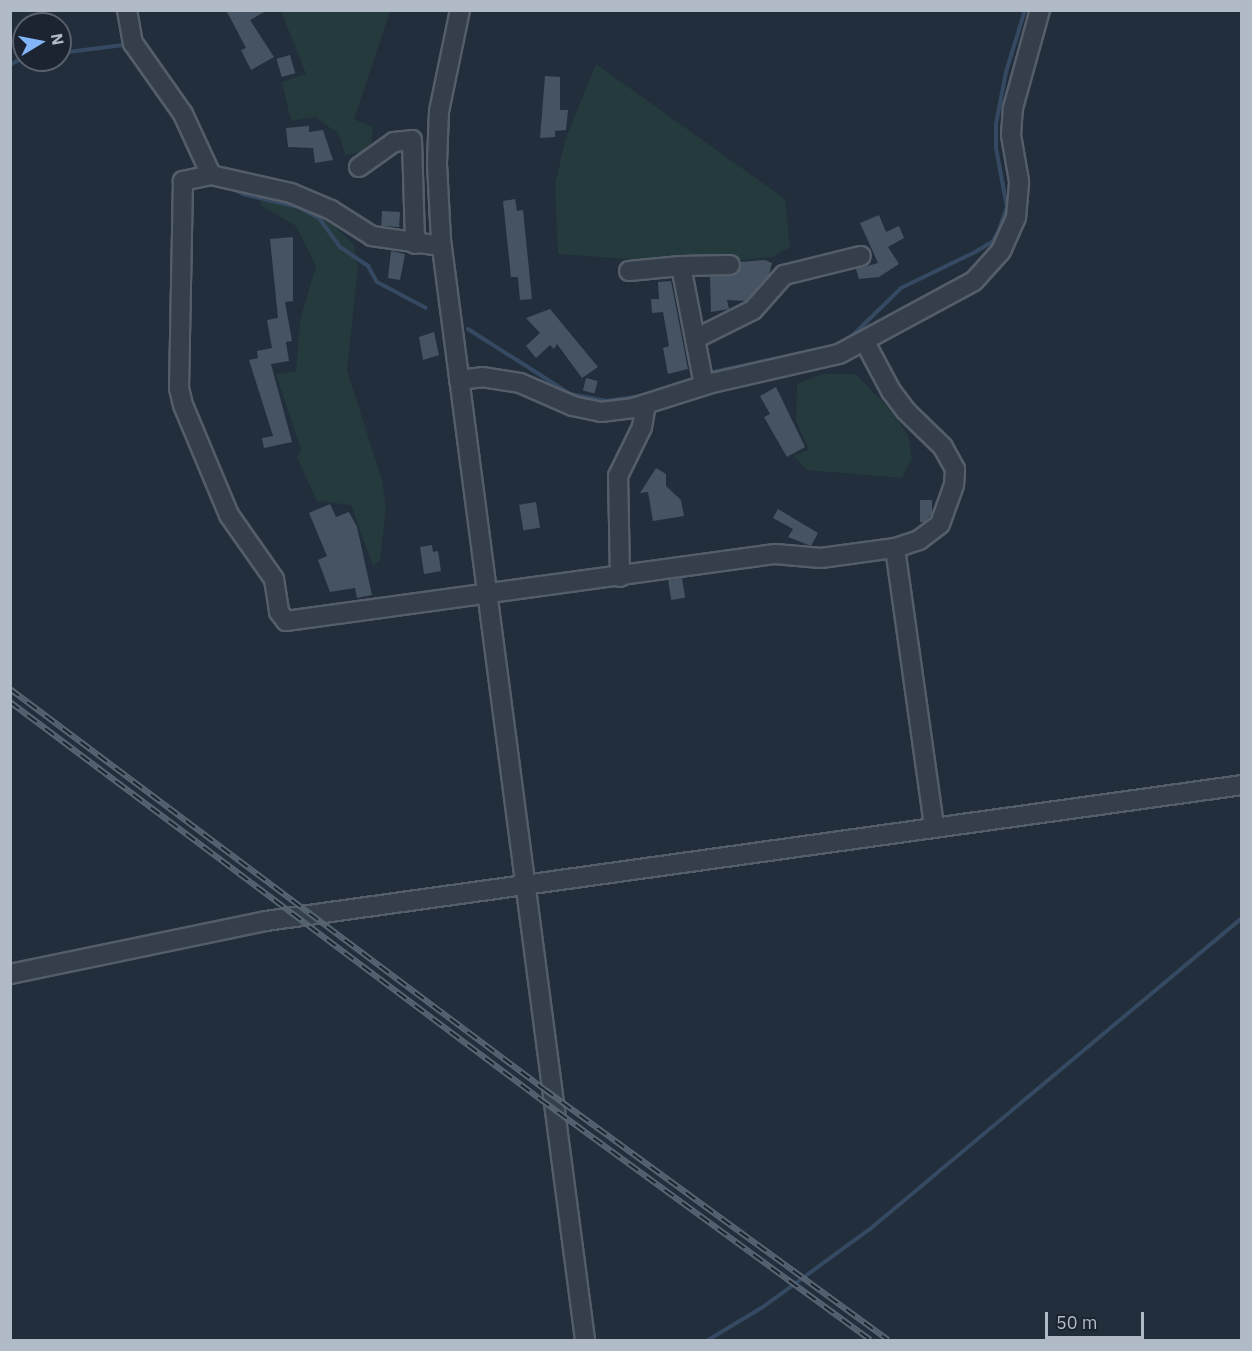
<!DOCTYPE html>
<html>
<head>
<meta charset="utf-8">
<style>
	body { margin:0 }
	#map { position:relative; width:1252px; height:1351px; overflow:hidden; background:#222e3b; font-family:"IBM Plex Sans",sans-serif }
	div>[style] { position:absolute }
	.green>* { inset:0; background:#243a3c }
	.stream>* { height:4px; margin:-2px; padding:0 2px; transform-origin:2px; border-radius:2px; background:#354a62 }
	.building>* { inset:0; background:#465362; transform-origin:0 0 }
	.roads { filter:drop-shadow(2px 0 #545d69) drop-shadow(-2px 0 #545d69) drop-shadow(0 2px #545d69) drop-shadow(0 -2px #545d69) }
	.minor>* { height:18px; margin:-9px; padding:0 9px; transform-origin:9px; border-radius:9px; background:#353f4b }
	.rail>* { height:6px; margin-top:-3px; transform-origin:0; background:repeating-linear-gradient(90deg,#1b2430 0 11px,#576472 0 22px); box-sizing:border-box; border-block:2px solid #576472 }
	span { translate:-50% -50%; white-space:nowrap; text-align:center; line-height:1.15; -webkit-text-stroke:4.5px #1b2430; paint-order:stroke }
	.frame { position:absolute; inset:0; border:12px solid #b1bac7; pointer-events:none }
	.north { position:absolute; left:12px; top:12px; width:60px; height:60px; box-sizing:border-box; background:#1b2430; border:2px solid #57606c; border-radius:50%; rotate:80deg; font-size:16px; font-weight:700; line-height:24px; text-align:center; color:#b1bac7 }
	.north::after { content:''; display:block; margin:auto; width:21px; height:27px; background:#83b6f9; clip-path:polygon(50% 0,100% 100%,50% 72%,0 100%) }
	.scale { position:absolute; left:1045px; top:1312px; width:99px; height:27px; box-sizing:border-box; border:3px solid #b1bac7; border-top:0; padding-left:8px; font-size:18px; line-height:21px; white-space:nowrap; color:#b1bac7; -webkit-text-stroke:4px #1b2430; paint-order:stroke }
</style>
</head>
<body>
<div id="map">
	<div class="green">
		<div style="clip-path:polygon(281px 11px,390px 11px,354px 119px,373px 127px,371px 151px,345px 155px,339px 134px,315px 117px,291px 121px,282px 82px,306px 74px)"></div>
		<div style="clip-path:polygon(596px 64px,785px 199px,790px 247px,773px 257px,697px 264px,558px 254px,555px 185px,565px 140px)"></div>
		<div style="clip-path:polygon(262px 192px,298px 202px,328px 220px,354px 245px,358px 267px,347px 370px,382px 480px,386px 507px,380px 561px,373px 566px,351px 505px,317px 501px,297px 457px,301px 450px,276px 374px,296px 371px,300px 320px,316px 266px,296px 226px,260px 205px)"></div>
		<div style="clip-path:polygon(821px 374px,855px 374px,886px 405px,908px 435px,912px 459px,902px 478px,807px 470px,793px 455px,809px 450px,796px 420px,797px 384px)"></div>
	</div>
	<div class="stream">
		<div style="left:60px;top:53px;width:64px;rotate:-7.2deg"></div>
		<div style="left:10px;top:65px;width:16px;rotate:-30deg"></div>
		<div style="left:191px;top:111px;width:65px;rotate:64.6deg"></div>
		<div style="left:224px;top:185px;width:21px;rotate:25deg"></div>
		<div style="left:243px;top:194px;width:57px;rotate:13.3deg"></div>
		<div style="left:298px;top:207px;width:24px;rotate:28deg"></div>
		<div style="left:319px;top:218px;width:36px;rotate:54deg"></div>
		<div style="left:340px;top:247px;width:34px;rotate:34deg"></div>
		<div style="left:368px;top:266px;width:18px;rotate:61deg"></div>
		<div style="left:377px;top:282px;width:55px;rotate:28deg"></div>
		<div style="left:468px;top:329px;width:121px;rotate:32.5deg"></div>
		<div style="left:570px;top:394px;width:37px;rotate:11deg"></div>
		<div style="left:606px;top:401px;width:37px;rotate:-8deg"></div>
		<div style="left:850px;top:338px;width:71px;rotate:-44.4deg"></div>
		<div style="left:901px;top:288px;width:82px;rotate:-25.9deg"></div>
		<div style="left:975px;top:252px;width:21px;rotate:-31deg"></div>
		<div style="left:993px;top:241px;width:13px;rotate:-61deg"></div>
		<div style="left:999px;top:230px;width:24px;rotate:-71deg"></div>
		<div style="left:1007px;top:207px;width:60px;rotate:-100.6deg"></div>
		<div style="left:996px;top:148px;width:24px;rotate:-90deg"></div>
		<div style="left:996px;top:124px;width:53px;rotate:-79.1deg"></div>
		<div style="left:1006px;top:72px;width:65px;rotate:-73deg"></div>
		<div style="left:709px;top:373px;width:136px;rotate:-12.3deg"></div>
		<div style="left:656px;top:391px;width:41px;rotate:-18.4deg"></div>
		<div style="left:708px;top:1340px;width:64px;rotate:-31deg"></div>
		<div style="left:763px;top:1307px;width:132px;rotate:-36.1deg"></div>
		<div style="left:870px;top:1229px;width:485px;rotate:-39.9deg"></div>
	</div>
	<div class="building">
		<div style="clip-path:polygon(226px 10px,268px 10px,250px 20px,274px 57px,251px 70px,241px 50px,246px 48px)"></div>
		<div style="left:290px;top:55px;width:19px;height:14px;rotate:74deg"></div>
		<div style="clip-path:polygon(545px 76px,560px 77px,560px 110px,568px 110px,566px 130px,555px 131px,555px 137px,540px 138px)"></div>
		<div style="clip-path:polygon(309px 126px,309px 132px,323px 130px,333px 160px,315px 163px,313px 148px,288px 147px,286px 128px)"></div>
		<div style="clip-path:polygon(515px 199px,517px 211px,523px 210px,532px 299px,520px 300px,518px 277px,511px 277px,503px 201px)"></div>
		<div style="left:382px;top:211px;width:18px;height:15px;rotate:3deg"></div>
		<div style="clip-path:polygon(879px 215px,886px 232px,899px 226px,904px 238px,888px 247px,899px 264px,879px 277px,859px 279px,856px 269px,878px 263px,860px 223px)"></div>
		<div style="clip-path:polygon(293px 237px,293px 301px,285px 302px,292px 341px,286px 342px,289px 361px,271px 364px,292px 442px,264px 448px,262px 438px,273px 436px,249px 360px,258px 358px,257px 351px,272px 348px,267px 320px,278px 318px,270px 239px)"></div>
		<div style="clip-path:polygon(391px 251px,405px 254px,400px 280px,388px 278px)"></div>
		<div style="clip-path:polygon(765px 260px,772px 263px,769px 275px,746px 301px,727px 300px,729px 309px,711px 312px,710px 277px,735px 275px,741px 262px)"></div>
		<div style="clip-path:polygon(671px 281px,688px 369px,668px 374px,663px 348px,669px 346px,663px 312px,652px 313px,651px 299px,659px 299px,658px 282px)"></div>
		<div style="clip-path:polygon(550px 309px,598px 367px,582px 378px,557px 344px,554px 349px,550px 345px,536px 358px,526px 346px,540px 333px,526px 318px)"></div>
		<div style="clip-path:polygon(434px 332px,439px 355px,423px 360px,419px 337px)"></div>
		<div style="left:586px;top:378px;width:12px;height:13px;rotate:14deg"></div>
		<div style="clip-path:polygon(776px 387px,805px 447px,787px 457px,764px 417px,770px 414px,760px 396px)"></div>
		<div style="clip-path:polygon(656px 468px,666px 474px,666px 486px,681px 500px,684px 516px,653px 521px,648px 492px,640px 493px)"></div>
		<div style="clip-path:polygon(920px 500px,932px 500px,932px 514px,924px 522px,920px 522px)"></div>
		<div style="left:536px;top:502px;width:26px;height:17px;rotate:81deg"></div>
		<div style="clip-path:polygon(330px 504px,336px 517px,349px 512px,357px 527px,372px 595px,357px 598px,355px 588px,330px 592px,318px 560px,327px 556px,309px 513px)"></div>
		<div style="clip-path:polygon(778px 509px,818px 533px,811px 546px,788px 537px,793px 529px,773px 518px)"></div>
		<div style="clip-path:polygon(432px 545px,433px 552px,438px 551px,441px 571px,424px 574px,420px 547px)"></div>
		<div style="left:682px;top:578px;width:20px;height:14px;rotate:81deg"></div>
	</div>
	<div class="roads">
		<div class="minor">
			<div style="left:127px;top:10px;width:34px;rotate:80deg"></div>
			<div style="left:133px;top:43px;width:87px;rotate:54.8deg"></div>
			<div style="left:183px;top:114px;width:67px;rotate:65.3deg"></div>
			<div style="left:460px;top:10px;width:103px;rotate:101.7deg"></div>
			<div style="left:439px;top:111px;width:53px;rotate:92.2deg"></div>
			<div style="left:437px;top:164px;width:76px;rotate:87deg"></div>
			<div style="left:441px;top:240px;width:1109px;rotate:82.54deg"></div>
			<div style="left:359px;top:167px;width:43px;rotate:-35.5deg"></div>
			<div style="left:394px;top:142px;width:18px;rotate:-6deg"></div>
			<div style="left:412px;top:140px;width:104px;rotate:88.3deg"></div>
			<div style="left:441px;top:246px;width:70px;rotate:-171.8deg"></div>
			<div style="left:372px;top:236px;width:49px;rotate:-147.6deg"></div>
			<div style="left:331px;top:210px;width:43px;rotate:-157deg"></div>
			<div style="left:291px;top:193px;width:82px;rotate:-167.3deg"></div>
			<div style="left:211px;top:175px;width:29px;rotate:168deg"></div>
			<div style="left:183px;top:181px;width:207px;rotate:91.1deg"></div>
			<div style="left:179px;top:388px;width:17px;rotate:77deg"></div>
			<div style="left:183px;top:405px;width:119px;rotate:67.3deg"></div>
			<div style="left:229px;top:515px;width:78px;rotate:54.9deg"></div>
			<div style="left:274px;top:579px;width:33px;rotate:81deg"></div>
			<div style="left:279px;top:612px;width:11px;rotate:52deg"></div>
			<div style="left:286px;top:621px;width:494px;rotate:-7.8deg"></div>
			<div style="left:775px;top:554px;width:46px;rotate:5deg"></div>
			<div style="left:821px;top:558px;width:75px;rotate:-7.7deg"></div>
			<div style="left:895px;top:548px;width:25px;rotate:-18deg"></div>
			<div style="left:919px;top:540px;width:26px;rotate:-37deg"></div>
			<div style="left:940px;top:524px;width:41px;rotate:-70.3deg"></div>
			<div style="left:954px;top:485px;width:16px;rotate:-86deg"></div>
			<div style="left:955px;top:469px;width:25px;rotate:-119deg"></div>
			<div style="left:943px;top:447px;width:52px;rotate:-135.8deg"></div>
			<div style="left:906px;top:411px;width:25px;rotate:-127deg"></div>
			<div style="left:891px;top:391px;width:55px;rotate:-118deg"></div>
			<div style="left:681px;top:266px;width:49px;rotate:-1.2deg"></div>
			<div style="left:629px;top:271px;width:52px;rotate:-5.5deg"></div>
			<div style="left:681px;top:266px;width:121px;rotate:79.1deg"></div>
			<div style="left:695px;top:339px;width:65px;rotate:-26.6deg"></div>
			<div style="left:753px;top:310px;width:47px;rotate:-48.5deg"></div>
			<div style="left:784px;top:275px;width:79px;rotate:-13.9deg"></div>
			<div style="left:459px;top:380px;width:23px;rotate:-7deg"></div>
			<div style="left:482px;top:377px;width:38px;rotate:9deg"></div>
			<div style="left:520px;top:383px;width:58px;rotate:23.5deg"></div>
			<div style="left:573px;top:406px;width:29px;rotate:12deg"></div>
			<div style="left:601px;top:412px;width:32px;rotate:-7deg"></div>
			<div style="left:633px;top:408px;width:83px;rotate:-17.6deg"></div>
			<div style="left:712px;top:383px;width:130px;rotate:-12.9deg"></div>
			<div style="left:839px;top:354px;width:153px;rotate:-28.4deg"></div>
			<div style="left:974px;top:281px;width:40px;rotate:-48deg"></div>
			<div style="left:1001px;top:251px;width:36px;rotate:-66deg"></div>
			<div style="left:1016px;top:218px;width:37px;rotate:-85deg"></div>
			<div style="left:1019px;top:181px;width:47px;rotate:-99.9deg"></div>
			<div style="left:1011px;top:135px;width:27px;rotate:-86deg"></div>
			<div style="left:1013px;top:108px;width:102px;rotate:-74.6deg"></div>
			<div style="left:895px;top:548px;width:282px;rotate:82deg"></div>
			<div style="left:620px;top:577px;width:101px;rotate:-91.1deg"></div>
			<div style="left:618px;top:476px;width:55px;rotate:-63.9deg"></div>
			<div style="left:642px;top:427px;width:23px;rotate:-80deg"></div>
			<div style="left:10px;top:974px;width:261px;rotate:-11.7deg"></div>
			<div style="left:266px;top:921px;width:985px;rotate:-7.93deg"></div>
		</div>
	</div>
	<div class="rail">
		<div style="left:10px;top:689px;width:667px;rotate:36.84deg"></div>
		<div style="left:544px;top:1089px;width:426px;rotate:36.1deg"></div>
		<div style="left:10px;top:702px;width:662px;rotate:36.84deg"></div>
		<div style="left:540px;top:1099px;width:409px;rotate:36.1deg"></div>
	</div>
	<div class="frame"></div>
	<div class="north">N</div>
	<div class="scale">50 m</div>
</div>
</body>
</html>
